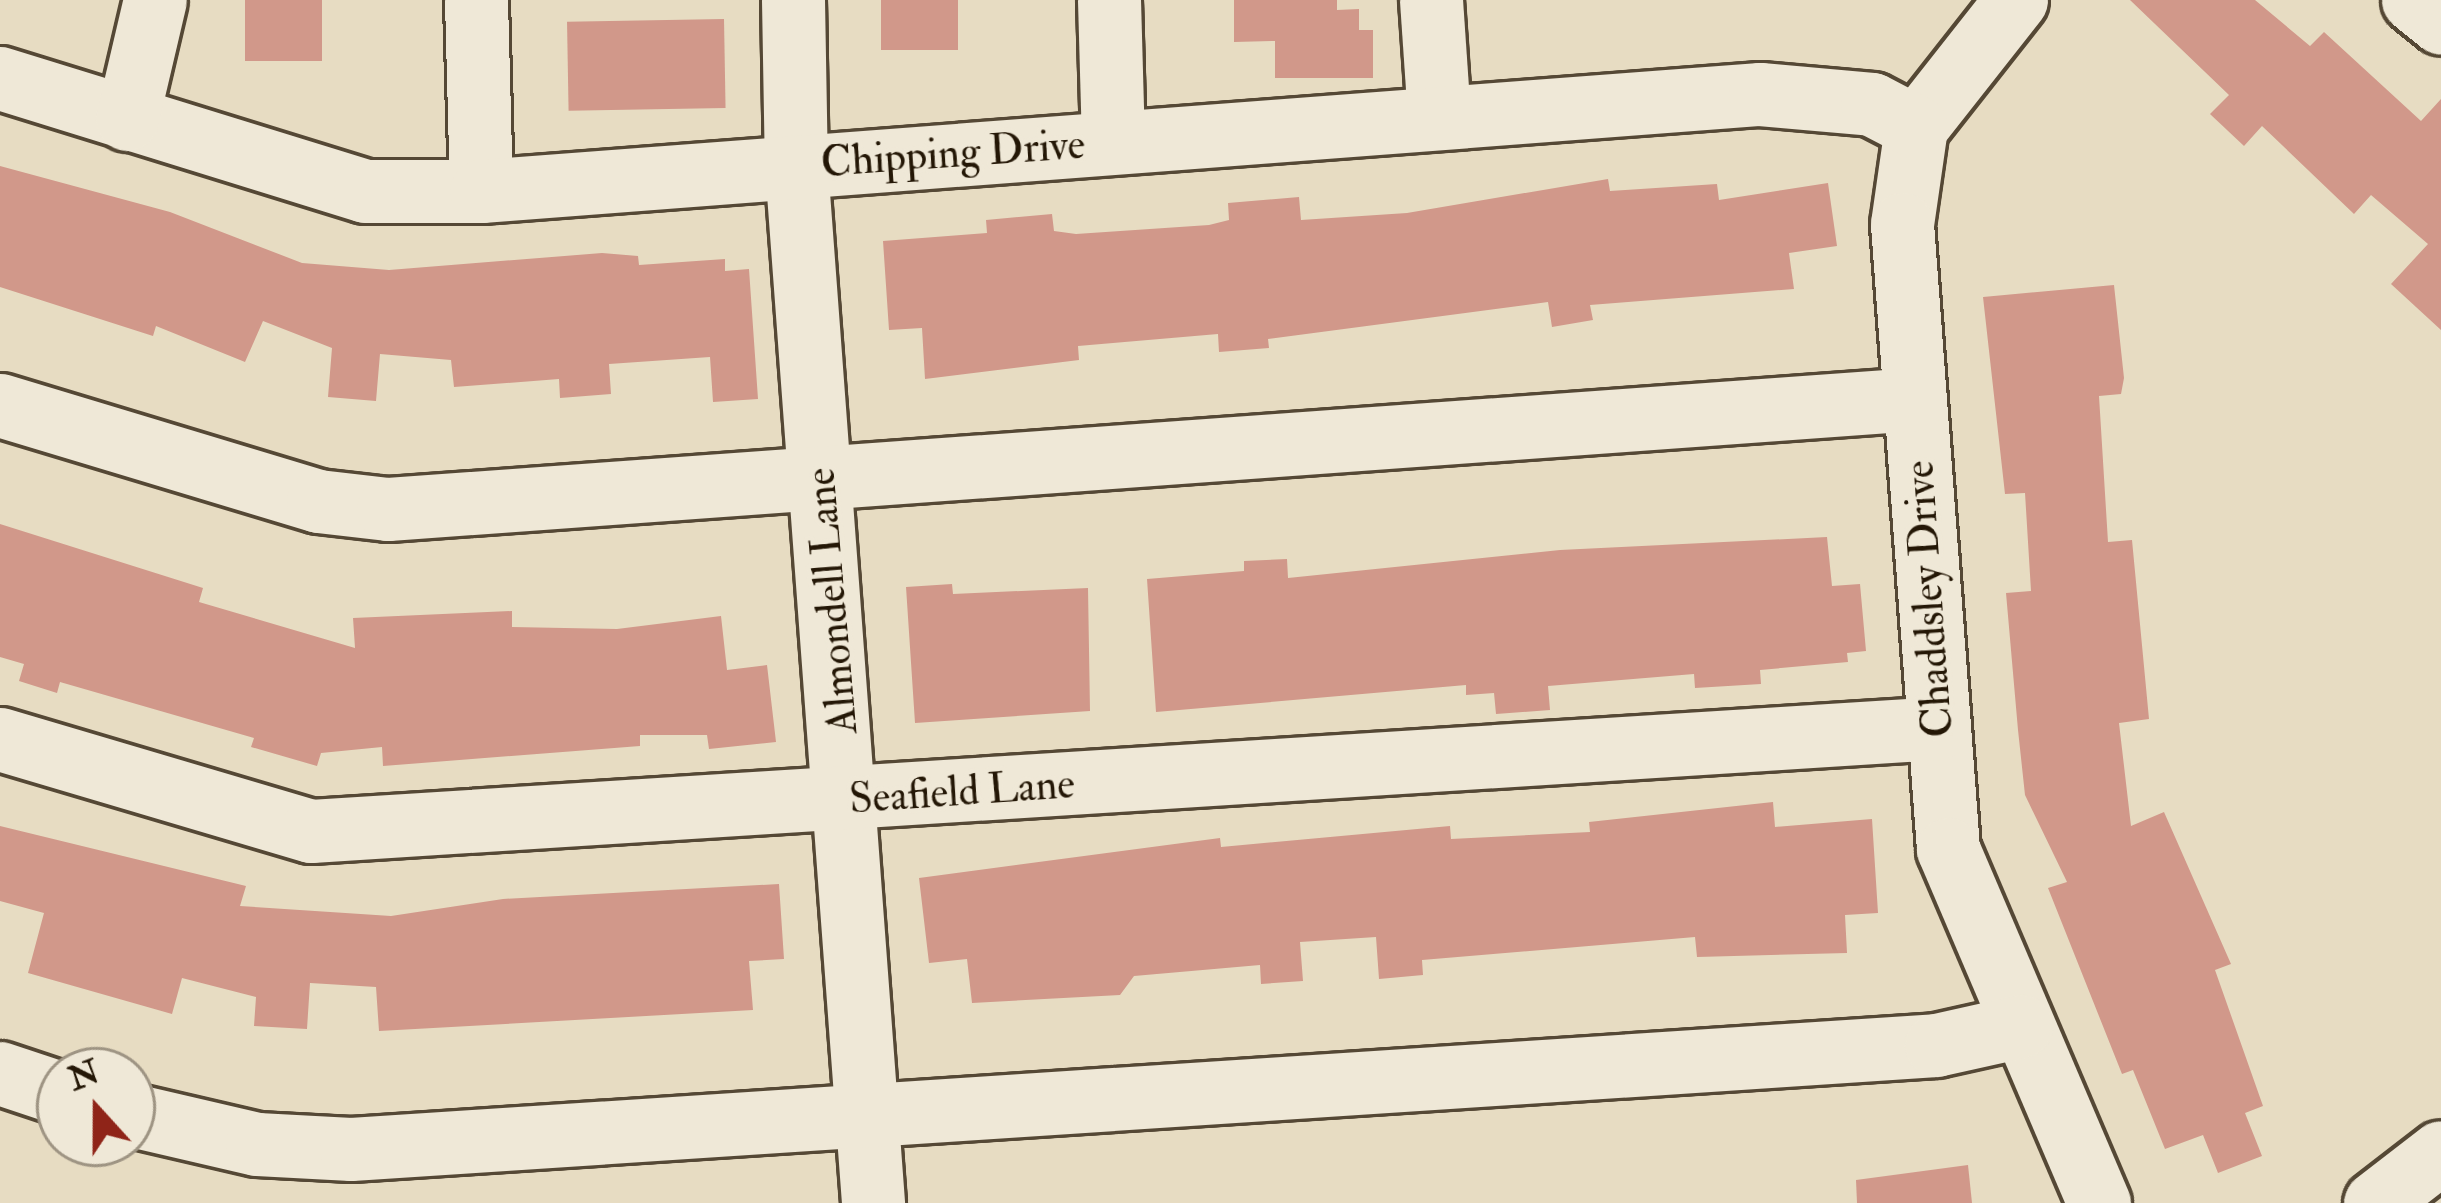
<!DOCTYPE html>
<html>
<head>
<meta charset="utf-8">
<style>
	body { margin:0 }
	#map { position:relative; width:2441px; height:1203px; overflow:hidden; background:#e7dcc2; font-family:"IM FELL Double Pica",serif }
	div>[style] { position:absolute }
	.building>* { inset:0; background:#d1988a; transform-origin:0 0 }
	.roads { filter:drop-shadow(3px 0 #554835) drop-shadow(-3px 0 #554835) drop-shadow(0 3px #554835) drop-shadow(0 -3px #554835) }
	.minor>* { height:63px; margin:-31.5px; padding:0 31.5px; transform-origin:31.5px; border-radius:31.5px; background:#efe8d7 }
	span { translate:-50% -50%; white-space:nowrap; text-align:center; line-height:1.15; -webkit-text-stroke:9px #efe8d7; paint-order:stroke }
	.street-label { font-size:42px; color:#241706 }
	.north { position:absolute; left:36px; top:1047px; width:120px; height:120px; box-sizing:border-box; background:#efe8d7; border:3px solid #9e9483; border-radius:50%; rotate:339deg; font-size:33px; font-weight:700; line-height:48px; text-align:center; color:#241706 }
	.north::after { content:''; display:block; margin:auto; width:42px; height:54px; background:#8f2418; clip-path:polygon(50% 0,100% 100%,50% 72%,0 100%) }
</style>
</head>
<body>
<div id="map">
	<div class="building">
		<div style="left:245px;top:0;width:77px;height:61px"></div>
		<div style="left:881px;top:0;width:77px;height:50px"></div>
		<div style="clip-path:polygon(1234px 0,1337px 0,1337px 10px,1359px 9px,1359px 30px,1373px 30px,1373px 78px,1275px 78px,1275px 41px,1234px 42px)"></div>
		<div style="clip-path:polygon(2130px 0,2255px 0,2310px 46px,2324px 32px,2421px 121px,2441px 99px,2441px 330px,2391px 284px,2428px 244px,2371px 195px,2354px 214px,2262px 126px,2244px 146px,2210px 114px,2229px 95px)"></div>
		<div style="left:724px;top:19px;width:89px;height:157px;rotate:89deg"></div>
		<div style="clip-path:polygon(0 166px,170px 212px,302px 263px,389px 270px,602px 253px,638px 256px,639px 265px,725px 259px,725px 271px,749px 269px,758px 399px,713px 402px,710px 357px,609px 364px,611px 394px,560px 398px,559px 379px,454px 387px,451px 360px,380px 354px,376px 401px,328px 397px,332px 348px,263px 321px,245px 362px,156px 326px,153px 336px,0 287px)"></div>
		<div style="clip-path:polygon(1608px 179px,1610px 191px,1717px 184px,1719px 200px,1828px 183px,1837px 246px,1789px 253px,1794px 289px,1590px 305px,1593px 320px,1552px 327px,1548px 302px,1268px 339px,1269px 348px,1219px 352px,1218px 334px,1078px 346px,1079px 360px,925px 379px,922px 328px,889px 330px,883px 241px,987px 233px,986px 220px,1052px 214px,1054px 231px,1076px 234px,1209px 225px,1229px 220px,1228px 203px,1299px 197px,1301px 220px,1407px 213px)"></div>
		<div style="clip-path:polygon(2114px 285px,2124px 378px,2121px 394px,2099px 396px,2108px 542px,2132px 540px,2149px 719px,2119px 723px,2131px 826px,2164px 812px,2231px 964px,2215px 970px,2263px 1106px,2245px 1113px,2262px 1156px,2218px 1173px,2203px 1135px,2165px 1149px,2133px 1070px,2122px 1074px,2048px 888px,2067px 882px,2025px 795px,2018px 730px,2006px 593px,2031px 591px,2025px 493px,2005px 494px,1983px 297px)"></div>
		<div style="clip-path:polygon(0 524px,203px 588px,199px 602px,355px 648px,353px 618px,512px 611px,512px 627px,617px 629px,721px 616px,727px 670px,767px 665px,776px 742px,709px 749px,707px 735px,640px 735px,640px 746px,383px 766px,382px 747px,321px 753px,317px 766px,251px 747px,254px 738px,60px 682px,57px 693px,19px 681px,24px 664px,0 657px)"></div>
		<div style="clip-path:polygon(1827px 537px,1832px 586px,1860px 584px,1866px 651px,1847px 653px,1848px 662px,1760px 670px,1761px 684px,1695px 688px,1694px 674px,1548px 686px,1550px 710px,1496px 714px,1494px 693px,1466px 695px,1466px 685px,1156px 712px,1147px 579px,1244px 571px,1244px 561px,1287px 559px,1288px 578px,1560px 550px)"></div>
		<div style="clip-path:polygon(952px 584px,953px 594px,1088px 588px,1090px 711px,915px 723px,906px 587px)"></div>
		<div style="clip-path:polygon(1773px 802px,1775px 827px,1872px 819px,1878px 913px,1845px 915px,1847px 953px,1697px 957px,1695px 937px,1422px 960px,1423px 975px,1379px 979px,1376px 937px,1300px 942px,1303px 981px,1261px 984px,1260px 965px,1134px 976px,1120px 995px,972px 1003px,967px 959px,929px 963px,919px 878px,1220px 838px,1221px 847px,1450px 826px,1451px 839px,1590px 832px,1589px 822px)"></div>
		<div style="clip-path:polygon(0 826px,246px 886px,240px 906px,391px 916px,503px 899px,779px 884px,784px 959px,749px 961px,753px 1010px,379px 1031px,376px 987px,310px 983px,307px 1029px,254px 1026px,256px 997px,182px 978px,172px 1014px,28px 973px,44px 913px,0 901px)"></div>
		<div style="clip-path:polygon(1968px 1165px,1972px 1203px,1857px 1203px,1856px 1180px)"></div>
	</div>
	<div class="roads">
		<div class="minor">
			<div style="left:476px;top:0;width:191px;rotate:88.5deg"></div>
			<div style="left:793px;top:0;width:166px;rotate:89deg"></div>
			<div style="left:796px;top:166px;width:1040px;rotate:85.75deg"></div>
			<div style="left:1109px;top:0;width:141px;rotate:88.4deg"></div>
			<div style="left:1431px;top:0;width:117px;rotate:86.1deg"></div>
			<div style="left:2016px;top:0;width:162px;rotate:128.2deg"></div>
			<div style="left:1916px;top:127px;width:98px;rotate:98.2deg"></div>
			<div style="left:1902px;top:224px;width:627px;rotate:85.79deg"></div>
			<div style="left:1948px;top:849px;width:385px;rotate:66.9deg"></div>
			<div style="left:2413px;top:0;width:36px;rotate:39deg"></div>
			<div style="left:0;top:78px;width:382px;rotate:17.2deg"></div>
			<div style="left:365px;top:191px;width:116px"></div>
			<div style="left:481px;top:191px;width:1283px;rotate:-4.34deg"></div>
			<div style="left:1760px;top:94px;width:112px;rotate:5.1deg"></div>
			<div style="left:1872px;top:104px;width:50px;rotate:27.6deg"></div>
			<div style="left:127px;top:119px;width:122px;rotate:-76.8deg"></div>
			<div style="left:0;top:405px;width:332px;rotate:16.8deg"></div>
			<div style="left:318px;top:501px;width:70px;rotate:6.5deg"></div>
			<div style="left:388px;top:509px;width:1531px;rotate:-4.12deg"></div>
			<div style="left:0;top:739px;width:324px;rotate:16.5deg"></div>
			<div style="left:311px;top:831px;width:1629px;rotate:-3.62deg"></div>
			<div style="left:0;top:1073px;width:63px;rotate:18.4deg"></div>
			<div style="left:132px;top:1115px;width:128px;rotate:13.1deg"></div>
			<div style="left:257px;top:1144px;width:94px;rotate:3deg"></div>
			<div style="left:351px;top:1149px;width:1588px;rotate:-3.75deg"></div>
			<div style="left:1936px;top:1045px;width:87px;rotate:-12.6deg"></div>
			<div style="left:2375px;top:1203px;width:83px;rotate:-37.7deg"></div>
		</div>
	</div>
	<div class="street-label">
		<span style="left:953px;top:154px;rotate:-4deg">Chipping Drive</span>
		<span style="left:1929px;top:599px;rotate:-94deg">Chaddsley Drive</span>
		<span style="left:832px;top:601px;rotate:-95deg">Almondell Lane</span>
		<span style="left:962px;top:792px;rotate:-4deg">Seafield Lane</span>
	</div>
	<div class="north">N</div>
</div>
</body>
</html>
